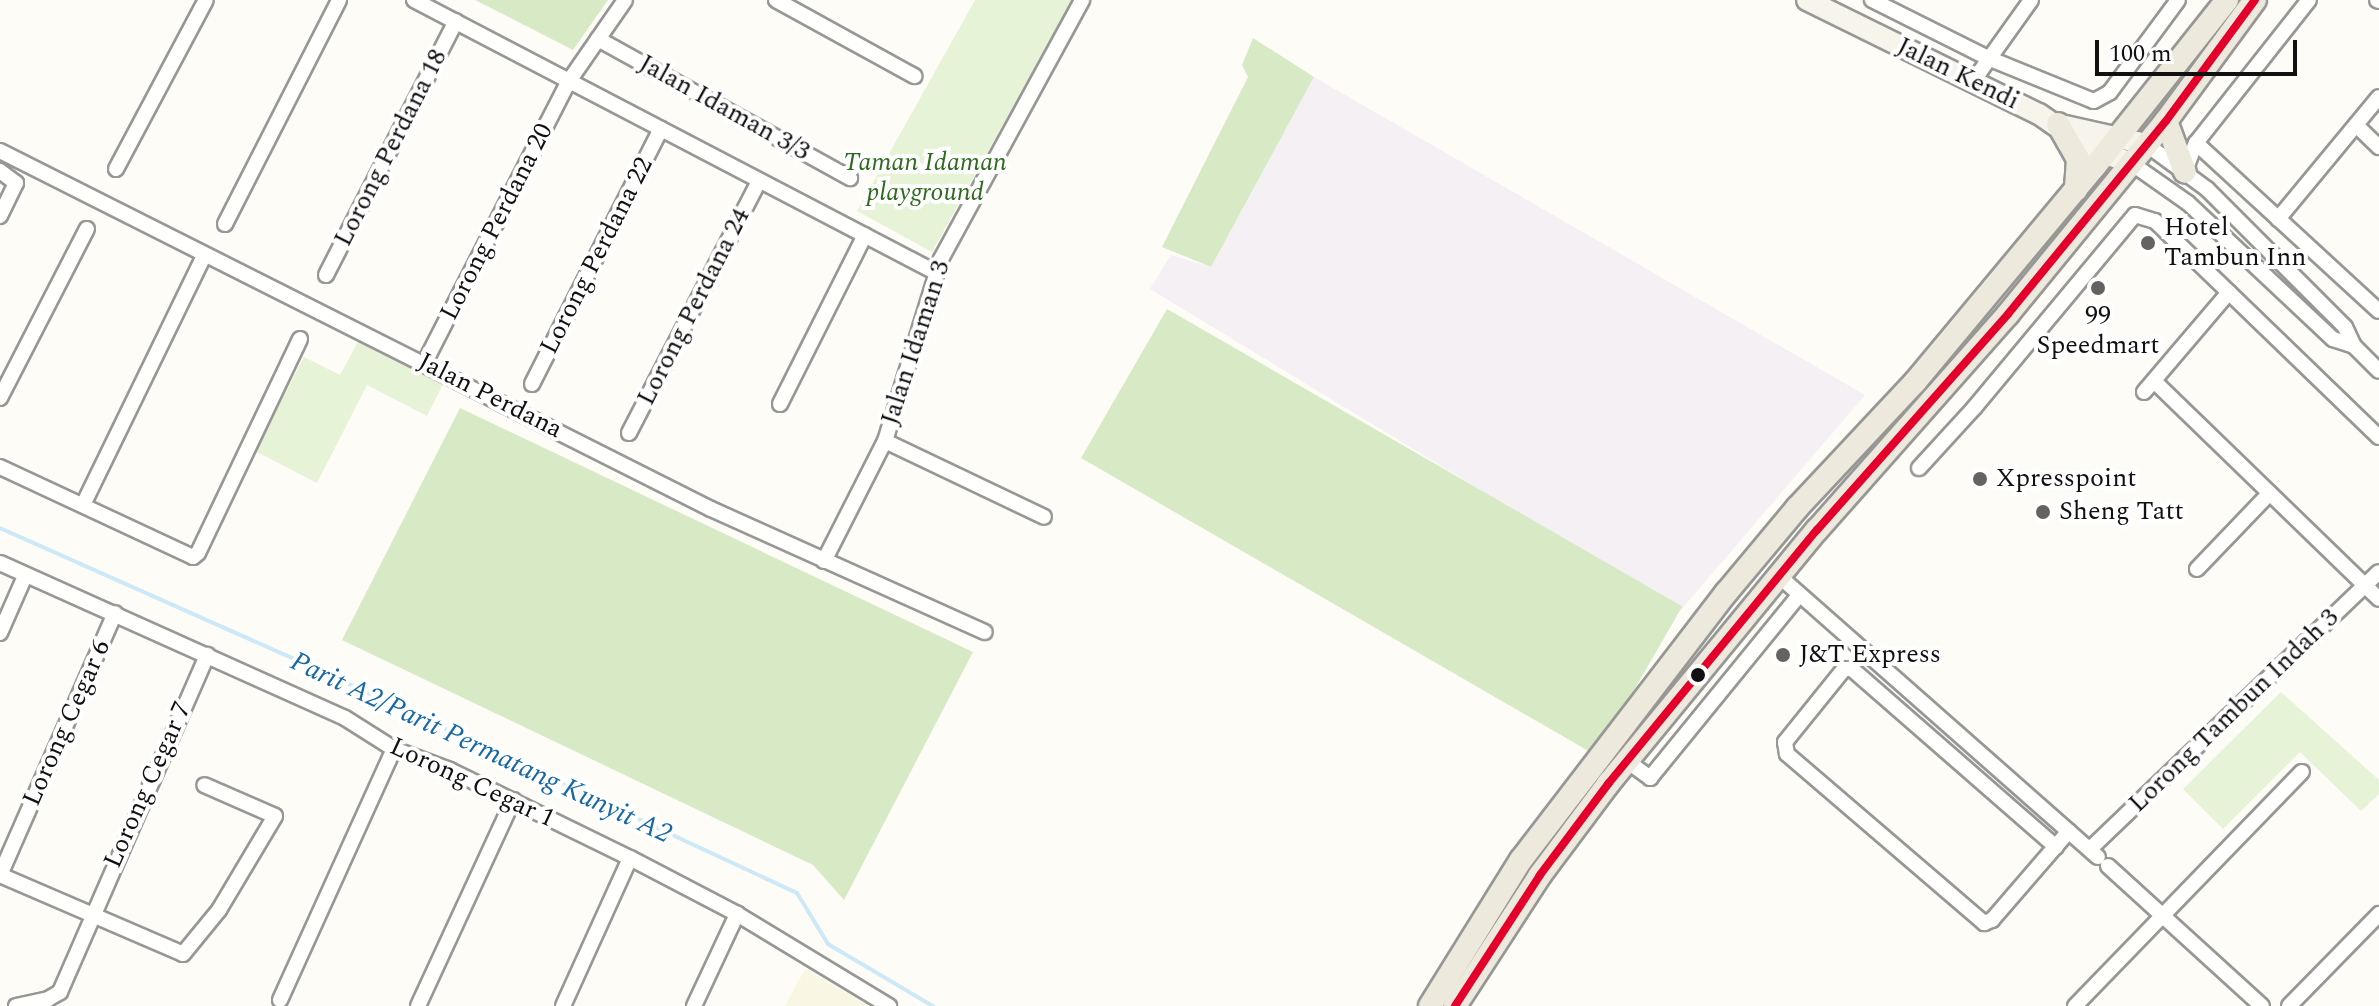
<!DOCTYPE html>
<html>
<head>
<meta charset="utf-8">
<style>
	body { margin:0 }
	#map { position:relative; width:2379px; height:1006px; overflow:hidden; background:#fdfcf7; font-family:Spectral,serif }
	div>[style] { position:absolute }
	.industrial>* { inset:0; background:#f5f0f3 }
	.farmland>* { inset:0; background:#f9f7e4 }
	.green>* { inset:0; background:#e7f3d7 }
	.forest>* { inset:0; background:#d8eac5; transform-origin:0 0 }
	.stream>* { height:4px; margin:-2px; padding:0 2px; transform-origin:2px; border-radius:2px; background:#cde8f7 }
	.roads { filter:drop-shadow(2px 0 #979795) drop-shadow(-2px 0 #979795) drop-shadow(0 2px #979795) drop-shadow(0 -2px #979795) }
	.street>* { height:14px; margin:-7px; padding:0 7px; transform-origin:7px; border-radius:7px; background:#fffffe }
	.secondary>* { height:20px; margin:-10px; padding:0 10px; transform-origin:10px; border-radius:10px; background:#f6f4eb }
	.primary>* { height:22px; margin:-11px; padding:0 11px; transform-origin:11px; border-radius:11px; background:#ede9dc }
	.bus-1>* { height:8px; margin:-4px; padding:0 4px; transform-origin:4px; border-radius:4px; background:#e4002b }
	.dots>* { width:22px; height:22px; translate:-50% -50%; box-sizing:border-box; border:4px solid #fff; border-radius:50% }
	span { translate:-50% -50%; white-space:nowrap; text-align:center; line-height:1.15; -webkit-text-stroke:8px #fff; paint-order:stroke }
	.street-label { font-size:26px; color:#111 }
	.park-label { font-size:26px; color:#2f6b1f; font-style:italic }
	.poi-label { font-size:26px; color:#111 }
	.left { translate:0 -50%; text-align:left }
	.water-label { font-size:28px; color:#1768a6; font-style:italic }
	.scale { position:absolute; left:2095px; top:40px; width:202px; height:36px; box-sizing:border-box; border:4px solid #111; border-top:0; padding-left:10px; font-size:24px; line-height:28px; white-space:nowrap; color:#111; -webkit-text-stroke:6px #fff; paint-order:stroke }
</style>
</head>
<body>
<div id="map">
	<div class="industrial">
		<div style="clip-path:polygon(1314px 77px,1865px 395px,1680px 611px,1150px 289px,1171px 255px,1211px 267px)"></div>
	</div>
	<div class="farmland">
		<div style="clip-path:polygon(805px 969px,869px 1006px,785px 1006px)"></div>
	</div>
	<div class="green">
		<div style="clip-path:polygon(975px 0,1072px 0,932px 252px,857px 211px)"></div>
		<div style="clip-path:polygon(360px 338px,444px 382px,427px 416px,367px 385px,317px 483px,255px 451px,304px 357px,340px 375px)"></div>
		<div style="clip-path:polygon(2281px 692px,2379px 780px,2379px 794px,2361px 811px,2300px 752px,2223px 829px,2183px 789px)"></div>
	</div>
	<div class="forest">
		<div style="clip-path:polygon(475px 0,608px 0,573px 50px)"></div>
		<div style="clip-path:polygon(1253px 38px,1314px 77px,1211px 267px,1162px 247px,1248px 77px,1242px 65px)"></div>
		<div style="left:1167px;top:309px;width:595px;height:172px;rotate:30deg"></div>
		<div style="clip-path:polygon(460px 408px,973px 652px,844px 900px,813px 865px,342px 640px)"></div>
	</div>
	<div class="stream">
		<div style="left:0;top:528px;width:339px;rotate:24deg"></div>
		<div style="left:310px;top:666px;width:537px;rotate:24.99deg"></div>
		<div style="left:797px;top:893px;width:60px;rotate:58.7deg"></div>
		<div style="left:828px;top:944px;width:122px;rotate:30.6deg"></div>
	</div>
	<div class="roads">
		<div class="street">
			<div style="left:414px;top:0;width:588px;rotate:27.57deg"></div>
			<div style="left:776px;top:0;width:158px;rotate:28.8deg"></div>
			<div style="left:1872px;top:0;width:130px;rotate:26.6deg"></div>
			<div style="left:1988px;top:58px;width:114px;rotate:22.1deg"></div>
			<div style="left:2094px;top:101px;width:18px;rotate:-29deg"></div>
			<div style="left:2110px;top:92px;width:114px;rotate:-53.5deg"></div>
			<div style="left:2377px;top:0;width:2px;rotate:27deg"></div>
			<div style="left:598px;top:39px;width:288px;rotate:28.9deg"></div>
			<div style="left:1974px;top:80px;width:98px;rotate:-54.5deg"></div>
			<div style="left:2356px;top:125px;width:32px;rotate:44deg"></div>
			<div style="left:2196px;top:143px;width:248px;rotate:42.6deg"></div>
			<div style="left:2146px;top:144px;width:76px;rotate:36.4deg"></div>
			<div style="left:2207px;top:189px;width:195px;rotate:45deg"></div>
			<div style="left:2345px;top:327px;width:21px;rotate:65deg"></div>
			<div style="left:2354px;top:346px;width:35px;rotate:45deg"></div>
			<div style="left:0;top:151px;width:796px;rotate:26.73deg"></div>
			<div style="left:711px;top:509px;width:300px;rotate:24.2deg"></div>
			<div style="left:2131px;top:163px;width:70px;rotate:35.1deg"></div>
			<div style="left:2188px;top:203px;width:199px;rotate:43.2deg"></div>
			<div style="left:2333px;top:339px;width:22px;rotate:18deg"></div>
			<div style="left:116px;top:169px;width:191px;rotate:-62deg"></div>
			<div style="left:0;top:171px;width:20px;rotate:37deg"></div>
			<div style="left:16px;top:183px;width:37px;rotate:116deg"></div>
			<div style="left:2185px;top:171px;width:30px;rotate:-69deg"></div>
			<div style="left:2196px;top:143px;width:182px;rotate:-51.7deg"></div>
			<div style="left:2278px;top:219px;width:158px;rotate:-50.4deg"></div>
			<div style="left:225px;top:224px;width:251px;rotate:-63deg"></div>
			<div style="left:326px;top:275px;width:285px;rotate:-62.9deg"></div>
			<div style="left:425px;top:362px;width:316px;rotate:-62.9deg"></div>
			<div style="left:569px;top:81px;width:98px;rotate:-55.3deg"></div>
			<div style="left:2154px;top:381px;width:313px;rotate:44.1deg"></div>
			<div style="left:532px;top:384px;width:286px;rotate:-63.2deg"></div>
			<div style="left:2144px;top:392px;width:131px;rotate:-49.6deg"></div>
			<div style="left:0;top:398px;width:190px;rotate:-62.8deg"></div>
			<div style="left:780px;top:404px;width:189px;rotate:-63.3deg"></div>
			<div style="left:629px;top:433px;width:284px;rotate:-62.7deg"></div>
			<div style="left:885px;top:441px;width:176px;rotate:25.5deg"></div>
			<div style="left:0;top:467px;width:213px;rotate:25deg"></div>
			<div style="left:193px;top:557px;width:6px;rotate:-39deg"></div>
			<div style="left:198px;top:553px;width:237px;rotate:-64.5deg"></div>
			<div style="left:1919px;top:468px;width:81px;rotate:-47.5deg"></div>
			<div style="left:1974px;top:408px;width:251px;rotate:-50.2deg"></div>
			<div style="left:2135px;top:215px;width:21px;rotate:17deg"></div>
			<div style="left:2155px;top:221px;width:311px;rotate:44deg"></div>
			<div style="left:83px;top:505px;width:277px;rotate:-64.1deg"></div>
			<div style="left:824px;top:561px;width:135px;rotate:-63.1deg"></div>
			<div style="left:885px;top:441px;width:190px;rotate:-72.9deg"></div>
			<div style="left:941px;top:259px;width:295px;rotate:-61.4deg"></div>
			<div style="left:0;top:563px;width:378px;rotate:24.2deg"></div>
			<div style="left:345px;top:718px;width:58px;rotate:32.3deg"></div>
			<div style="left:394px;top:749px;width:60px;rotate:20.6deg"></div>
			<div style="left:450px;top:770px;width:200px;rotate:26.1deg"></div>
			<div style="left:630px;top:858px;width:121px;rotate:27.6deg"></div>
			<div style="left:737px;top:914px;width:178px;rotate:31.2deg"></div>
			<div style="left:2197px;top:569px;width:105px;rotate:-46.2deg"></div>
			<div style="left:1779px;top:576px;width:425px;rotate:41.4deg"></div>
			<div style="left:0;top:633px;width:62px;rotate:-66.3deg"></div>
			<div style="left:1627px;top:761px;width:29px;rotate:36deg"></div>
			<div style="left:1650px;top:778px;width:236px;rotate:-50.8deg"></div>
			<div style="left:2056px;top:847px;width:271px;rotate:-138.9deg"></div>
			<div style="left:1852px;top:669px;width:8px;rotate:180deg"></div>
			<div style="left:1844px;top:669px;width:94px;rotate:128.9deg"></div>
			<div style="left:1785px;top:742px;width:12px;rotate:81deg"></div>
			<div style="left:1787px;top:754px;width:260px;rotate:40.6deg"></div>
			<div style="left:1984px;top:923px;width:9px;rotate:-21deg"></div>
			<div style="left:1992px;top:920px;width:87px;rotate:-49.2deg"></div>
			<div style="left:2049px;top:854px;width:30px;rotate:-49deg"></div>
			<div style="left:2090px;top:849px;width:400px;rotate:-43.8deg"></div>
			<div style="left:2108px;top:866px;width:208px;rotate:42.3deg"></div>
			<div style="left:0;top:875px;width:199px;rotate:23.3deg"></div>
			<div style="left:183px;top:954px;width:57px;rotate:-50.7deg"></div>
			<div style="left:219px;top:910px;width:109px;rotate:-59.2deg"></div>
			<div style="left:275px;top:816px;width:77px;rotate:-156.4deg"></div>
			<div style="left:0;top:875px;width:286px;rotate:-66.3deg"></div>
			<div style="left:280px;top:1000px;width:276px;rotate:-65.6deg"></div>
			<div style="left:16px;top:1006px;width:33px;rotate:-12deg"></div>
			<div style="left:48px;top:999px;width:14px;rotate:-30deg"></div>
			<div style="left:60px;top:992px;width:368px;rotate:-66.4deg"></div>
			<div style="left:418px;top:1006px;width:227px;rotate:-65.2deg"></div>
			<div style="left:563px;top:1006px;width:162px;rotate:-65.6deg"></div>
			<div style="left:694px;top:1006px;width:102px;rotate:-64.9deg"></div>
			<div style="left:2075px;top:1006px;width:326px;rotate:-45.9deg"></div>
			<div style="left:2289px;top:1006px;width:129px;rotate:-45.6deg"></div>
		</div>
		<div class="secondary">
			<div style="left:1807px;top:0;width:258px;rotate:26.2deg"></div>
			<div style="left:2039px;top:114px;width:56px;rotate:34.8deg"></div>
			<div style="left:2085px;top:146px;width:49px;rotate:20.3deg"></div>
			<div style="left:2061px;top:125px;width:87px;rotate:12.6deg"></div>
		</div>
		<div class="primary">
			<div style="left:2166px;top:121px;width:54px;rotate:69.6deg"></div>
			<div style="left:2058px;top:124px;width:40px;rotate:60.3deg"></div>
			<div style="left:2078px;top:159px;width:31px;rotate:94deg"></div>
			<div style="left:1430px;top:1006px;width:172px;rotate:-58.1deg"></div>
			<div style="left:1521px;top:860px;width:337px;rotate:-52.5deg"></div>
			<div style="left:1726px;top:593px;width:111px;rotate:-50.1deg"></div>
			<div style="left:1797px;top:508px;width:173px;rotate:-46.9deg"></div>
			<div style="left:1915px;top:382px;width:281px;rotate:-50.2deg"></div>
			<div style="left:2095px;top:166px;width:212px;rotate:-51.5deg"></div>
			<div style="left:1455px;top:1006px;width:156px;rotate:-57deg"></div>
			<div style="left:1540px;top:875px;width:114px;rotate:-53.2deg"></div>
			<div style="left:1608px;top:784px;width:329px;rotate:-50.6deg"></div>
			<div style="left:1817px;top:530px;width:288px;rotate:-48.5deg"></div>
			<div style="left:2008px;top:314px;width:249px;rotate:-50.7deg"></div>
			<div style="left:2166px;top:121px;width:150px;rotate:-53.7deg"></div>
		</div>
	</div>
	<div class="bus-1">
		<div style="left:1455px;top:1006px;width:156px;rotate:-57deg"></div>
		<div style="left:1540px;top:875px;width:114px;rotate:-53.2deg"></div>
		<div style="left:1608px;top:784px;width:329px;rotate:-50.6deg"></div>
		<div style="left:1817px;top:530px;width:288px;rotate:-48.5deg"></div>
		<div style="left:2008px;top:314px;width:249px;rotate:-50.7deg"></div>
		<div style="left:2166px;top:121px;width:150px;rotate:-53.7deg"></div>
	</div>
	<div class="dots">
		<div style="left:2148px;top:243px;background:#646362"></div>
		<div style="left:2098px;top:288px;background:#646362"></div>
		<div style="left:1980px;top:479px;background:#646362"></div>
		<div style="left:2043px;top:512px;background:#646362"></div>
		<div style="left:1783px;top:655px;background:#646362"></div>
		<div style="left:1698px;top:675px;background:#111"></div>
	</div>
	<div class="street-label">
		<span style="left:1958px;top:74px;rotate:26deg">Jalan Kendi</span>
		<span style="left:724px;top:108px;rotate:29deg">Jalan Idaman 3/3</span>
		<span style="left:391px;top:148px;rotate:-63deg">Lorong Perdana 18</span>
		<span style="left:497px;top:222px;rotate:-63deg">Lorong Perdana 20</span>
		<span style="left:597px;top:256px;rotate:-63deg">Lorong Perdana 22</span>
		<span style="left:694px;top:307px;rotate:-63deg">Lorong Perdana 24</span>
		<span style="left:916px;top:343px;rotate:-72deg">Jalan Idaman 3</span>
		<span style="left:490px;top:396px;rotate:27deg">Jalan Perdana</span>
		<span style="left:2234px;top:711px;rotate:-44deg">Lorong Tambun Indah 3</span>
		<span style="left:67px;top:723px;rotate:-66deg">Lorong Cegar 6</span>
		<span style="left:472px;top:783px;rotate:25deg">Lorong Cegar 1</span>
		<span style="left:148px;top:785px;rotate:-66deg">Lorong Cegar 7</span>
	</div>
	<div class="park-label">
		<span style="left:925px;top:178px">Taman Idaman<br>playground</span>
	</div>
	<div class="poi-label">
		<span class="left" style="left:2164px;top:243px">Hotel<br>Tambun Inn</span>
		<span style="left:2098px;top:331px">99<br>Speedmart</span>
		<span class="left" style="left:1996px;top:479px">Xpresspoint</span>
		<span class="left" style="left:2059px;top:512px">Sheng Tatt</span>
		<span class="left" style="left:1799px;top:655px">J&amp;T Express</span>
	</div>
	<div class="water-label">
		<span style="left:481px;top:748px;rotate:25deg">Parit A2/Parit Permatang Kunyit A2</span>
	</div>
	<div class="scale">100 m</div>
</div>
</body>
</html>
